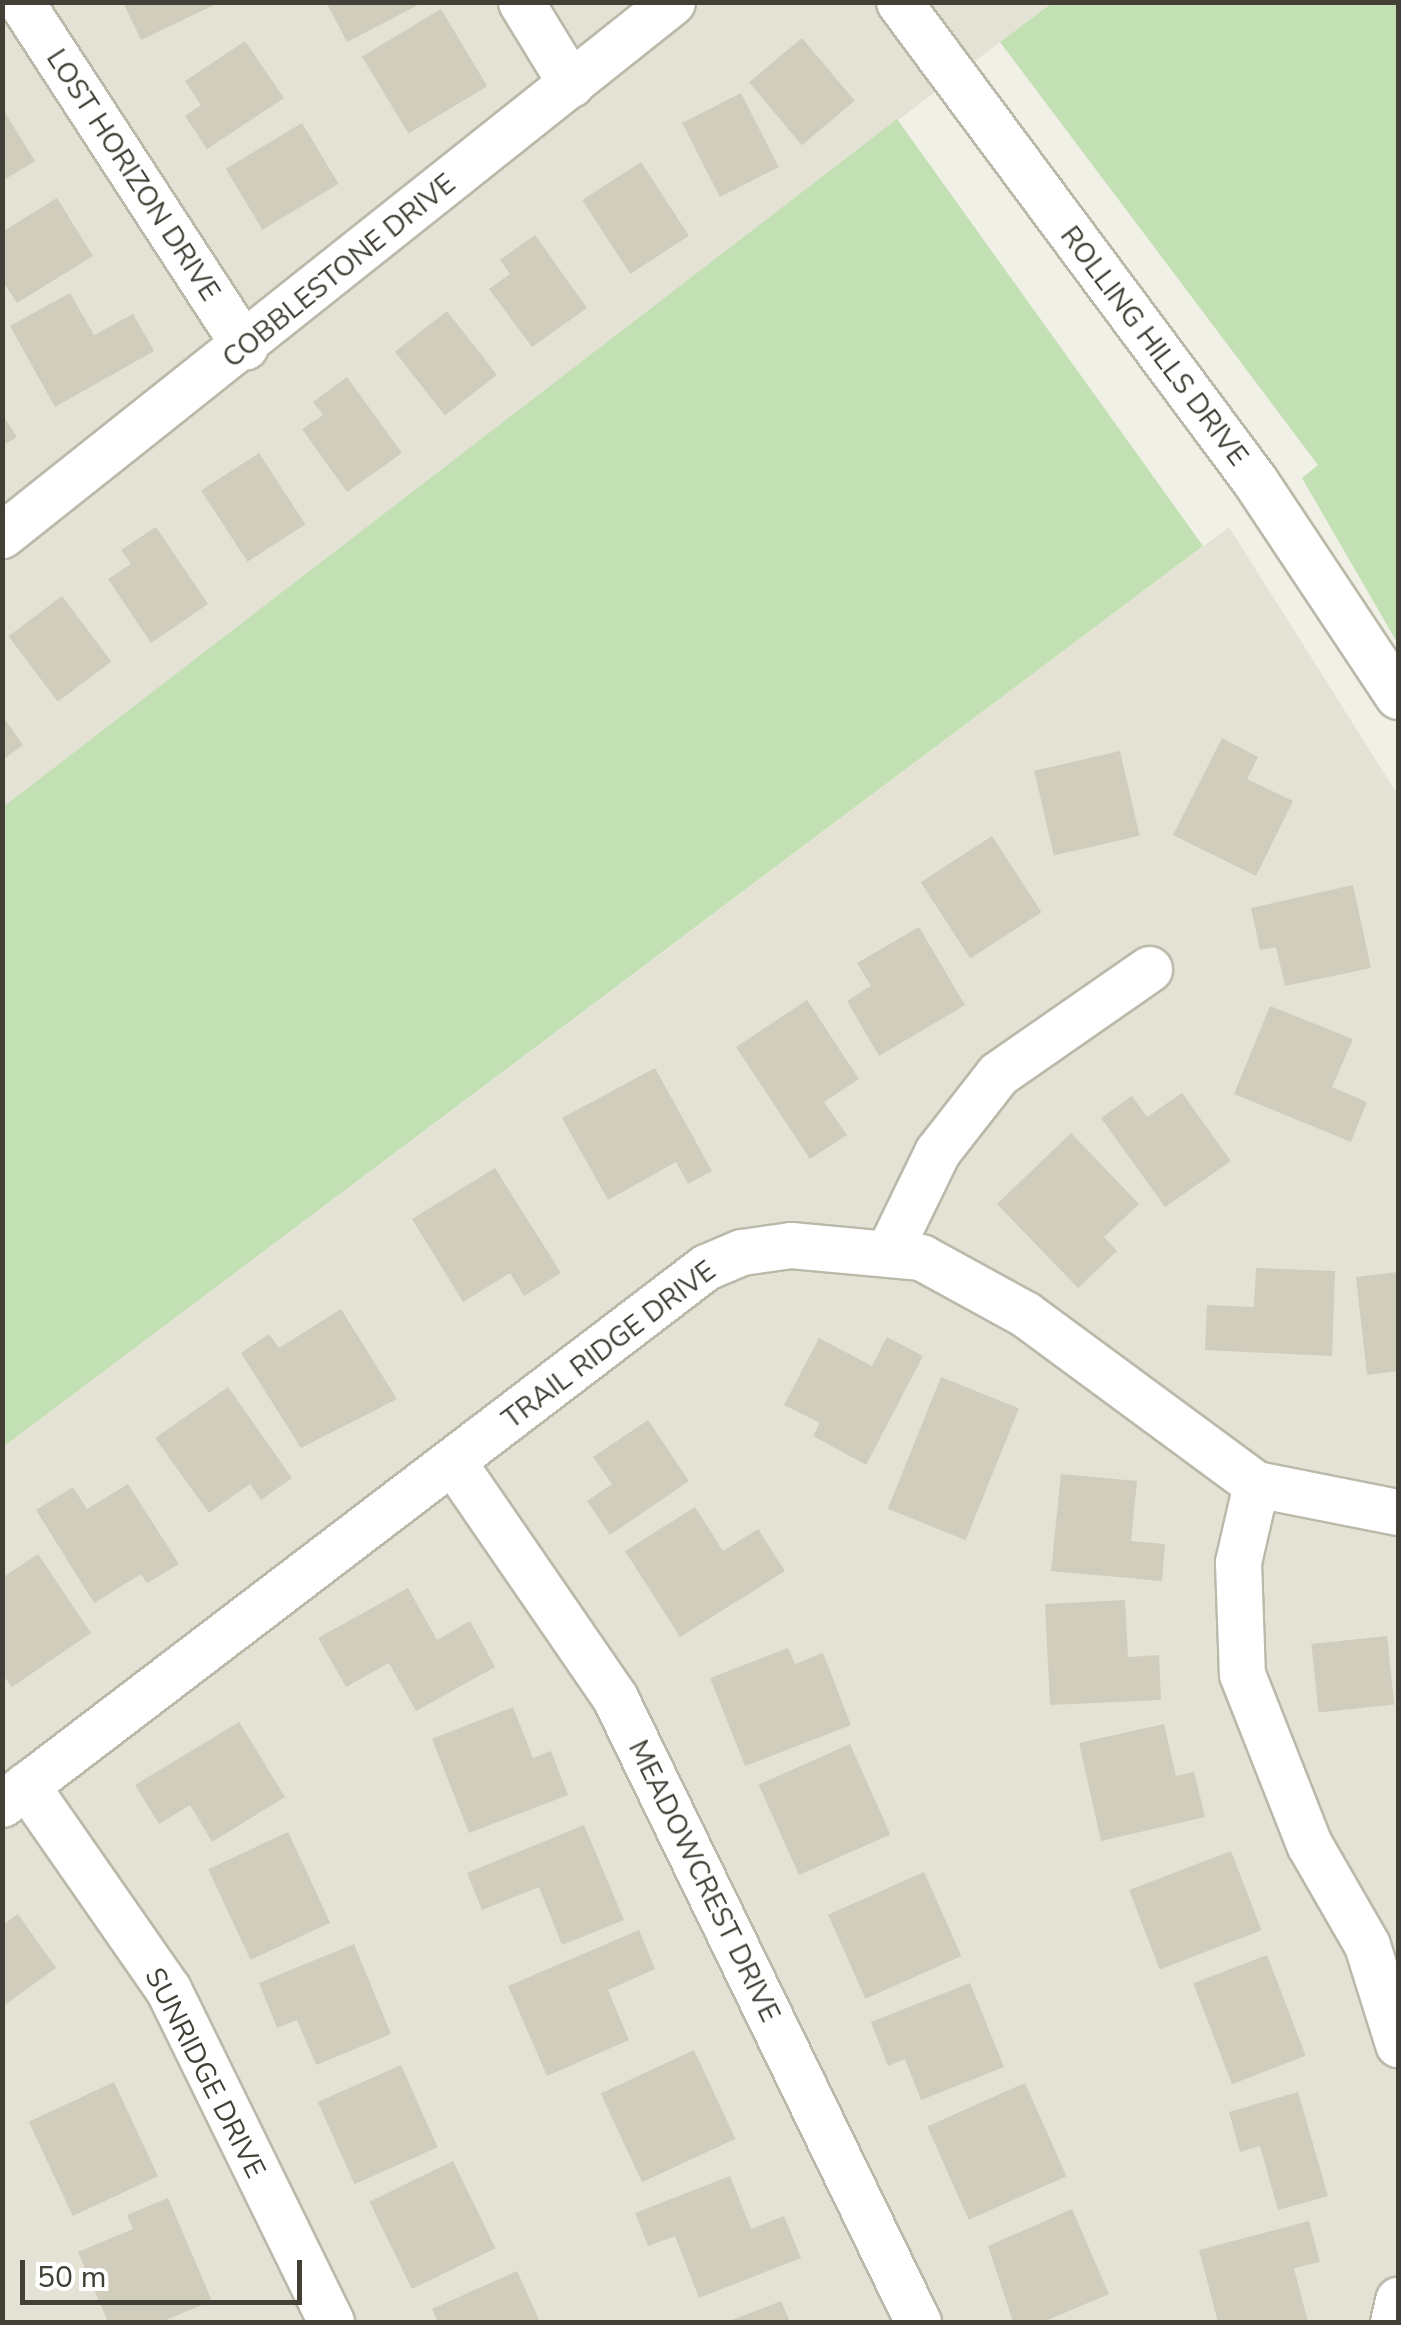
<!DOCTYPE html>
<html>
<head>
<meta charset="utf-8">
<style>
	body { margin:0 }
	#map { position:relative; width:1401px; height:2325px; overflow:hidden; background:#f1f0e6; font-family:"Nunito Sans",sans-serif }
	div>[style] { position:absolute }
	.residential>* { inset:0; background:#e4e2d4 }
	.green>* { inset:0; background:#c2e0b3 }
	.building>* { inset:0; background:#d1cdbd; transform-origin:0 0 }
	.roads { filter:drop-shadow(2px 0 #bbb9aa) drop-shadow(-2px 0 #bbb9aa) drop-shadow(0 2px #bbb9aa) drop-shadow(0 -2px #bbb9aa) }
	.minor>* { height:45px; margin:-22.5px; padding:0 22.5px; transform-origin:22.5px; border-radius:22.5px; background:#fff }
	span { translate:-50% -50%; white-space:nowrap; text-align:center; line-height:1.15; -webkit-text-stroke:8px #fff; paint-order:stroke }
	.street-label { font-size:28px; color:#424036 }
	.frame { position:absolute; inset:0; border:5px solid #424036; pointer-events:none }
	.scale { position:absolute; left:20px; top:2260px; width:282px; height:45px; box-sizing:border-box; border:5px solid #424036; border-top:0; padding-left:12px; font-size:30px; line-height:35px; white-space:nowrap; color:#424036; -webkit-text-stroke:8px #fff; paint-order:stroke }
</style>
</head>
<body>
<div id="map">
	<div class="residential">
		<div style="clip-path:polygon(3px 3px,1051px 3px,3px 807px)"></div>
		<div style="clip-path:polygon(1229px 527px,1398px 795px,1398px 2322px,3px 2322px,3px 1447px)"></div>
	</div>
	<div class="green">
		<div style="clip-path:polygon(1053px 2px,1398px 3px,1398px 644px,1302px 478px,1318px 465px,1000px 42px)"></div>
		<div style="clip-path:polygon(897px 119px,1203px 546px,3px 1447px,3px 807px)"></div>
	</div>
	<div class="building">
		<div style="clip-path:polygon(123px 2px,220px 2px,141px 40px)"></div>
		<div style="clip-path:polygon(326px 2px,424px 2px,347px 42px)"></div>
		<div style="left:441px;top:9px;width:90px;height:92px;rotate:59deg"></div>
		<div style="left:802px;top:38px;width:82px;height:69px;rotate:50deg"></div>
		<div style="clip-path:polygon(245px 41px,284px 98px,207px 149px,185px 116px,201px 105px,185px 81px)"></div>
		<div style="left:741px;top:93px;width:83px;height:66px;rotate:63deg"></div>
		<div style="clip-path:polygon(2px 108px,35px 161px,2px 181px)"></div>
		<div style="left:302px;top:123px;width:71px;height:89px;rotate:59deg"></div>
		<div style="left:641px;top:162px;width:88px;height:70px;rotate:57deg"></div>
		<div style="clip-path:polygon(57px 198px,93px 256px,17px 303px,2px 280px,2px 232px)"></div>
		<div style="clip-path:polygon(535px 235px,587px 308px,532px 347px,489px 289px,510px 274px,500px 260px)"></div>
		<div style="clip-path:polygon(70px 293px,94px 335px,133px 314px,154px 351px,55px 407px,10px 326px)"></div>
		<div style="left:447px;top:311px;width:81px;height:66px;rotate:52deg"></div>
		<div style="clip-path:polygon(347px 377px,402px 453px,347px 492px,302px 429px,323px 415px,313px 402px)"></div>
		<div style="clip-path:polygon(2px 414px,17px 437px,2px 446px)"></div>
		<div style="left:259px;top:453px;width:85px;height:69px;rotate:57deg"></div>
		<div style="clip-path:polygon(156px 527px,208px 604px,151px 643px,108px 579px,131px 564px,121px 550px)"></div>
		<div style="left:62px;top:596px;width:82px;height:67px;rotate:53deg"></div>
		<div style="clip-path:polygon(2px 715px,23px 745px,2px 760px)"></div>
		<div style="clip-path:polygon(1222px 738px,1258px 757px,1247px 779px,1293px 801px,1256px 876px,1173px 835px)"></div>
		<div style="left:1120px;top:751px;width:87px;height:88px;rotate:77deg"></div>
		<div style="left:992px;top:836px;width:91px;height:85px;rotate:57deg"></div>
		<div style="clip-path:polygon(1353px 885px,1371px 968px,1285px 986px,1276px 947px,1260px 950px,1251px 908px)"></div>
		<div style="clip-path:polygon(919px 927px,965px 1005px,879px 1056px,847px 1001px,871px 986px,857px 963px)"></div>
		<div style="clip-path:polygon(807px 1000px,859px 1079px,824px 1102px,847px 1135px,810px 1159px,736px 1047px)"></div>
		<div style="clip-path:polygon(1270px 1006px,1353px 1039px,1332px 1087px,1367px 1102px,1351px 1142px,1234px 1094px)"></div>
		<div style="clip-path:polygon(655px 1068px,712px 1171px,688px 1184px,676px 1162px,608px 1200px,562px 1118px)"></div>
		<div style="clip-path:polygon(1182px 1093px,1231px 1161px,1165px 1207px,1101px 1118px,1132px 1096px,1147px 1117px)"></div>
		<div style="clip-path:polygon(1071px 1133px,1139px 1204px,1104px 1237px,1117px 1251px,1078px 1288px,997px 1204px)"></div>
		<div style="clip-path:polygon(495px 1168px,561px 1273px,524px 1296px,510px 1273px,463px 1302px,412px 1219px)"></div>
		<div style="clip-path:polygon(1256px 1268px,1335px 1271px,1332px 1356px,1205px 1350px,1207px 1305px,1254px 1307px)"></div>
		<div style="clip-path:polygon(1398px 1272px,1398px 1371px,1367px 1375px,1356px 1277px)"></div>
		<div style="clip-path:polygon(341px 1309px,397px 1399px,301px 1448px,241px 1353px,269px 1334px,279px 1348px)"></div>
		<div style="clip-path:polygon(887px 1337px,923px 1356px,866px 1465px,813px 1436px,820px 1423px,784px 1405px,819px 1338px,872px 1366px)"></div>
		<div style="left:941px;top:1377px;width:84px;height:142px;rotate:22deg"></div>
		<div style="clip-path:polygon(228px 1387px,292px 1478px,261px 1500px,250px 1484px,209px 1513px,155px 1438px)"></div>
		<div style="clip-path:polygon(648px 1420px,689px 1481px,610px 1535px,587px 1501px,612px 1484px,593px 1457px)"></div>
		<div style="clip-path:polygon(1061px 1474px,1137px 1481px,1131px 1541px,1165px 1544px,1162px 1581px,1051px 1571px)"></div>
		<div style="clip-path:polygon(128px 1484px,179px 1564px,147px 1583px,141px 1574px,94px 1603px,36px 1510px,73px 1487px,87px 1509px)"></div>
		<div style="clip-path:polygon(695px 1507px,723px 1551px,758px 1529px,785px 1571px,680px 1637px,625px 1551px)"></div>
		<div style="clip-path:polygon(38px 1554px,91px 1633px,12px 1687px,2px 1674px,2px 1578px)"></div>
		<div style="clip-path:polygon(408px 1588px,437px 1640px,470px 1621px,495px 1667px,416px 1711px,389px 1663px,346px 1687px,318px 1638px)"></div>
		<div style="clip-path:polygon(1125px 1600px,1128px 1657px,1159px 1655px,1161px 1700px,1050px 1705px,1045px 1604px)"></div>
		<div style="left:1387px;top:1636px;width:69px;height:76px;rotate:84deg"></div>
		<div style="clip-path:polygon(788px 1648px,795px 1664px,823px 1653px,851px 1725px,745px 1766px,710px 1678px)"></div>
		<div style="clip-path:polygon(513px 1707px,533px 1758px,551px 1751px,568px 1795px,469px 1833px,432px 1739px)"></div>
		<div style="clip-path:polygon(239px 1722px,285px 1797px,212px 1842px,190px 1805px,159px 1824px,135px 1785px)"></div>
		<div style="clip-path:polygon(1164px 1724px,1176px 1776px,1194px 1772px,1205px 1817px,1101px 1841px,1079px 1743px)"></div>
		<div style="left:850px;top:1744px;width:99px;height:100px;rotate:66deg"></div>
		<div style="clip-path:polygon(584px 1825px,624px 1920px,562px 1945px,539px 1887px,482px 1910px,467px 1873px)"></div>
		<div style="left:288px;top:1832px;width:100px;height:88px;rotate:65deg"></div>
		<div style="left:1231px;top:1851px;width:85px;height:109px;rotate:69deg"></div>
		<div style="left:924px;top:1872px;width:92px;height:105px;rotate:66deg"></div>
		<div style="clip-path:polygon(18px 1914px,56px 1968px,2px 2007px,2px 1925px)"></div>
		<div style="clip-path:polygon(639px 1930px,655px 1969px,608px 1990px,629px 2040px,547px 2076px,508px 1986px)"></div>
		<div style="clip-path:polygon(354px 1944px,391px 2034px,316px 2065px,297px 2020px,277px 2028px,259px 1983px)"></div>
		<div style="left:1267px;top:1955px;width:108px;height:79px;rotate:69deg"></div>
		<div style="clip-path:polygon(970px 1983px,1004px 2067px,921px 2100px,905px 2059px,888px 2066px,871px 2022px)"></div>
		<div style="left:694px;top:2050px;width:98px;height:103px;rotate:65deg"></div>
		<div style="left:401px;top:2065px;width:90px;height:91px;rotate:66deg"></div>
		<div style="left:114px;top:2082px;width:104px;height:94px;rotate:65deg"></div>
		<div style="left:1025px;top:2083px;width:102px;height:107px;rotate:66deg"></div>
		<div style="clip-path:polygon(1298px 2092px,1328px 2196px,1278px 2210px,1260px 2146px,1240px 2152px,1229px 2112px)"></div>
		<div style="left:453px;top:2161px;width:97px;height:93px;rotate:64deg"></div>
		<div style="clip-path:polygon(730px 2176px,751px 2229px,784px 2216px,801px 2258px,699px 2298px,675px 2236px,648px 2246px,635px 2213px)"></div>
		<div style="clip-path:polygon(168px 2198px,212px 2301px,161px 2322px,108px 2322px,78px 2252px,133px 2229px,127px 2215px)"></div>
		<div style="clip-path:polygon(1072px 2209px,1109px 2294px,1043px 2322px,1013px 2322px,988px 2246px)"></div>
		<div style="clip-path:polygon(1309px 2221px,1320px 2262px,1294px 2268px,1308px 2322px,1218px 2322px,1199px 2250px)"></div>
		<div style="clip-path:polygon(517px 2271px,540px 2322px,438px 2322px,432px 2309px)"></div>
		<div style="clip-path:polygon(781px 2301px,790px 2322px,727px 2322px)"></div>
	</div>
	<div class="roads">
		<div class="minor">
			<div style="left:21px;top:2px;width:411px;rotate:57deg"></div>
			<div style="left:521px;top:2px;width:96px;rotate:58.6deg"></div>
			<div style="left:899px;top:2px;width:597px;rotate:53.38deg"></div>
			<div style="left:1255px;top:481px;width:258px;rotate:56.4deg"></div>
			<div style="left:2px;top:535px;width:856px;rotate:-38.5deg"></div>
			<div style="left:890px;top:1249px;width:108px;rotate:-64.1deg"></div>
			<div style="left:937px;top:1152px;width:99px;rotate:-52deg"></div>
			<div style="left:998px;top:1074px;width:184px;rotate:-34.8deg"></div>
			<div style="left:453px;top:1462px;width:286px;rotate:55.5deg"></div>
			<div style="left:615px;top:1698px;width:694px;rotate:64.1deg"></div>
			<div style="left:1256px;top:1484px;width:80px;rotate:103deg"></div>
			<div style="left:1238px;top:1562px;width:112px;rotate:88deg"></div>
			<div style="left:1242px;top:1674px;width:183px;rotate:68.5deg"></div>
			<div style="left:1309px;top:1844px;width:116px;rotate:60.1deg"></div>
			<div style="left:1367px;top:1945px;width:104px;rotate:72.6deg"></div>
			<div style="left:26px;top:1785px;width:249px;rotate:55.2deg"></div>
			<div style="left:168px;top:1989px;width:371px;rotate:63.9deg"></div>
			<div style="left:2px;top:1804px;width:885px;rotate:-37.34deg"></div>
			<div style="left:706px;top:1267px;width:39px;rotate:-23deg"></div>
			<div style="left:742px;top:1252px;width:49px;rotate:-8.1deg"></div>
			<div style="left:791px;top:1245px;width:131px;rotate:5.3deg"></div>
			<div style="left:921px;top:1257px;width:119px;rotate:28.7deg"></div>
			<div style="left:1025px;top:1314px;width:287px;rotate:36.4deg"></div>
			<div style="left:1256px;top:1484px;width:145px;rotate:11.2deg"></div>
			<div style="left:1393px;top:2322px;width:23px;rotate:-77deg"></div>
		</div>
	</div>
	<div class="street-label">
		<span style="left:133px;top:175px;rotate:57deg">LOST HORIZON DRIVE</span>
		<span style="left:339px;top:271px;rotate:-39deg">COBBLESTONE DRIVE</span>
		<span style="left:1154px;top:346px;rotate:53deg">ROLLING HILLS DRIVE</span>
		<span style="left:609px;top:1345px;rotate:-37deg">TRAIL RIDGE DRIVE</span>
		<span style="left:704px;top:1881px;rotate:64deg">MEADOWCREST DRIVE</span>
		<span style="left:205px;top:2073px;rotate:63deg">SUNRIDGE DRIVE</span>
	</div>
	<div class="frame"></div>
	<div class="scale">50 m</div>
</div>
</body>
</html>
